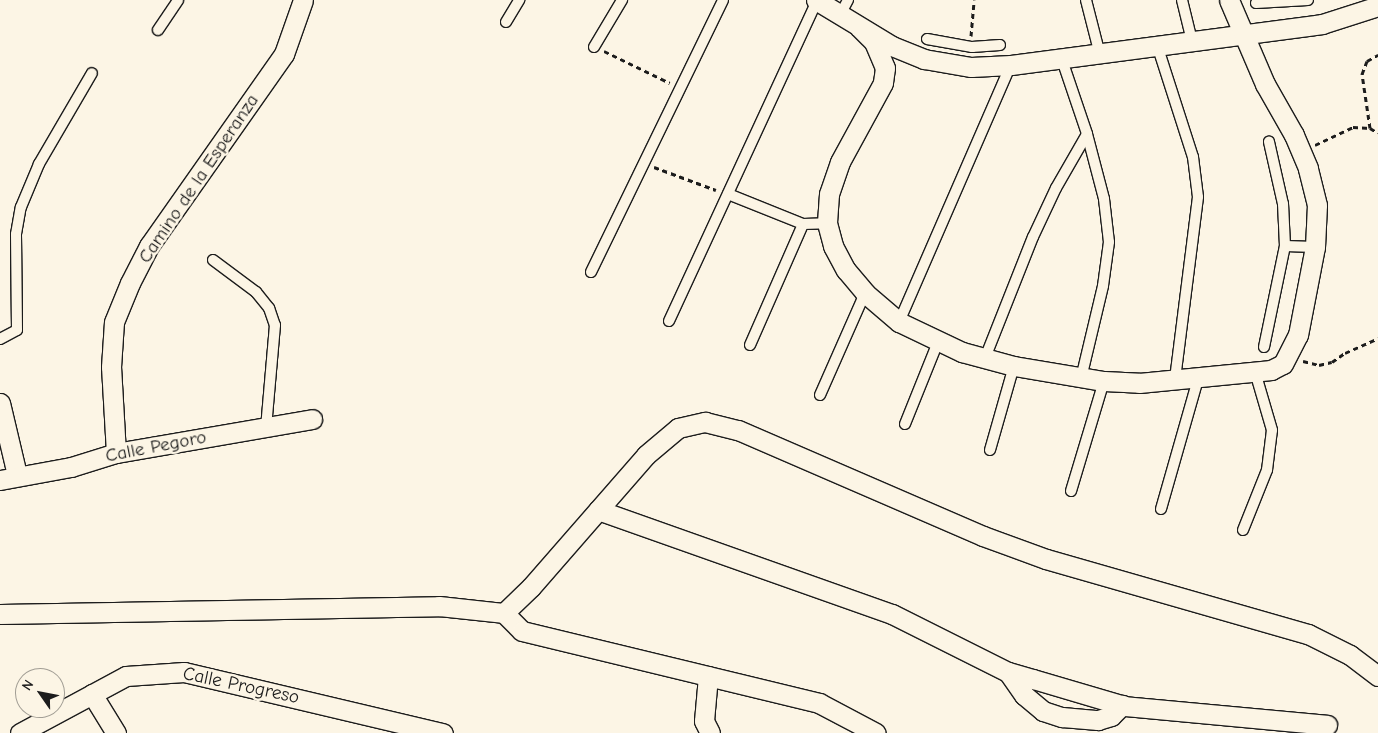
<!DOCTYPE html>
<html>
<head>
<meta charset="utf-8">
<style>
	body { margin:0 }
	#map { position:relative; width:1378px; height:733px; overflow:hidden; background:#fcf5e5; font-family:"Comic Neue",sans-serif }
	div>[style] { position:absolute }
	.path>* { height:3px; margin-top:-1.5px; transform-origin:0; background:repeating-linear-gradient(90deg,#1c1c1c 0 5px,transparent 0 9px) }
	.roads { filter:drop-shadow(1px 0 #1c1c1c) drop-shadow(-1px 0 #1c1c1c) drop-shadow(0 1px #1c1c1c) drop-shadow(0 -1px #1c1c1c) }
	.lane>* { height:10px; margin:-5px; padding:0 5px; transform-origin:5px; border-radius:5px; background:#fcf5e5 }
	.street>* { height:19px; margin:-9.5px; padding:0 9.5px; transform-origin:9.5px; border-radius:9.5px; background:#fcf5e5 }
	span { translate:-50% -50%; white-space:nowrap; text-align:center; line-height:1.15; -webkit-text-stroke:5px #fcf5e5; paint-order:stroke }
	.street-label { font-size:19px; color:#1c1c1c }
	.north { position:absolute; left:15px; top:668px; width:50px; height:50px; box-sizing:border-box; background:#fcf5e5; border:1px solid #a29e95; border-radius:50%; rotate:303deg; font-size:14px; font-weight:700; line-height:20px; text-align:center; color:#1c1c1c }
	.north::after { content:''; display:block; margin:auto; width:18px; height:22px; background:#1c1c1c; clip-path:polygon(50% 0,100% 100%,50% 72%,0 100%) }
</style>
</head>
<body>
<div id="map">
	<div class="path">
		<div style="left:971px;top:36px;width:36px;rotate:-85deg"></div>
		<div style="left:604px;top:51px;width:73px;rotate:25.9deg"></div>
		<div style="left:1370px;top:128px;width:55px;rotate:-98.4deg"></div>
		<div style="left:1362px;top:74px;width:14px;rotate:-69deg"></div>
		<div style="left:1367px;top:61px;width:13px;rotate:-29deg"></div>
		<div style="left:1315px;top:145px;width:42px;rotate:-25.3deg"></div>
		<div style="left:1353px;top:127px;width:17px;rotate:3deg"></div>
		<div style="left:1370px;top:128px;width:9px;rotate:32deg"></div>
		<div style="left:654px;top:167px;width:66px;rotate:20.4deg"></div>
		<div style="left:1303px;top:361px;width:16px;rotate:14deg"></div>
		<div style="left:1319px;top:365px;width:13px;rotate:-13deg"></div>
		<div style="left:1332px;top:362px;width:16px;rotate:-35deg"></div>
		<div style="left:1345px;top:353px;width:36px;rotate:-24deg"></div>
	</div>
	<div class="roads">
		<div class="lane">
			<div style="left:1086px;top:0;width:53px;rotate:75.7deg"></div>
			<div style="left:1182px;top:0;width:42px;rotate:76.3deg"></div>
			<div style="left:1256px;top:3px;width:52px;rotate:-3.3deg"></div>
			<div style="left:840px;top:15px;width:17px;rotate:-62deg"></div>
			<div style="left:506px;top:22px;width:26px;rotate:-59deg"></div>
			<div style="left:158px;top:30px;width:36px;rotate:-56deg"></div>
			<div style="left:927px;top:39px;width:46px;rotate:10.1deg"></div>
			<div style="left:972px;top:47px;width:28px;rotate:-4deg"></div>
			<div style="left:1157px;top:45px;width:118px;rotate:72.2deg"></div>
			<div style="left:1193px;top:157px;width:40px;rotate:82.9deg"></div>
			<div style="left:1198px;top:197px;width:183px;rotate:97.2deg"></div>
			<div style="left:594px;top:47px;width:55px;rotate:-59.2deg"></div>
			<div style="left:1061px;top:57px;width:81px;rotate:71.3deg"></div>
			<div style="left:1087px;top:134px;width:67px;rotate:75.3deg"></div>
			<div style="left:1104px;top:199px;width:43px;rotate:83.4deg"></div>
			<div style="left:1109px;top:242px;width:44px;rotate:97.8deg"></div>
			<div style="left:1103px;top:286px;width:95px;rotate:103.4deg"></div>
			<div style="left:728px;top:194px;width:81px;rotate:21.8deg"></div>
			<div style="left:803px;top:224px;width:24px;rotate:-2deg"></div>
			<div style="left:1285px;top:246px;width:30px;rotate:2deg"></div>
			<div style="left:213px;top:260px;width:54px;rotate:36.7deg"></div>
			<div style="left:256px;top:292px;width:21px;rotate:51deg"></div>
			<div style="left:269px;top:308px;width:18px;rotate:71deg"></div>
			<div style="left:275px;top:325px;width:102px;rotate:95deg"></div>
			<div style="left:591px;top:272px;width:302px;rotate:-64.1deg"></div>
			<div style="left:669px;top:321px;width:353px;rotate:-65.2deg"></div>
			<div style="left:899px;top:322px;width:280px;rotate:-66.5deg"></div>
			<div style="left:0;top:339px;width:19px;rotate:-28deg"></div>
			<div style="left:17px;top:330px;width:96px;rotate:-90.6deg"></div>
			<div style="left:16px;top:234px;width:27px;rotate:-80deg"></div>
			<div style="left:21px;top:207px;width:47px;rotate:-67.3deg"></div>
			<div style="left:39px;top:164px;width:105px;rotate:-59.8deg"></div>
			<div style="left:750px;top:345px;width:132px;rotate:-66.3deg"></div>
			<div style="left:1264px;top:347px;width:103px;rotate:-78.3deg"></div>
			<div style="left:1285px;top:246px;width:42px;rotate:-92.7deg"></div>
			<div style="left:1283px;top:204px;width:64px;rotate:-102.7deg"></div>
			<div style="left:985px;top:358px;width:130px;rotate:-68.4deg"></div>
			<div style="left:1033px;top:237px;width:54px;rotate:-64.9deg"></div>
			<div style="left:1056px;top:188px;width:62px;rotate:-60.1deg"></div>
			<div style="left:820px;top:395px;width:111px;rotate:-66.2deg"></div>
			<div style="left:905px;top:424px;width:88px;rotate:-68.1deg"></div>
			<div style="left:990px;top:450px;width:87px;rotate:-74.1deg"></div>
			<div style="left:1071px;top:491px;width:115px;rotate:-73.3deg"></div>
			<div style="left:1161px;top:509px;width:138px;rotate:-74.1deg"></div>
			<div style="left:1243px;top:530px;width:65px;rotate:-68.2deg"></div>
			<div style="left:1267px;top:470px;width:40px;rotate:-82.9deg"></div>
			<div style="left:1272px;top:430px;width:60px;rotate:-106.3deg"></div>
		</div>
		<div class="street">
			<div style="left:816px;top:0;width:89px;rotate:31.2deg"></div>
			<div style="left:892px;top:46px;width:35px;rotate:22deg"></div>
			<div style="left:924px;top:59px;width:48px;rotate:9.7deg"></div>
			<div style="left:971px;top:67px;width:40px;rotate:-2.9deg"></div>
			<div style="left:1011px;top:65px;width:314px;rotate:-7.5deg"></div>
			<div style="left:1322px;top:24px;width:59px;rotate:-17.8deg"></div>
			<div style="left:859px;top:27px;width:21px;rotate:45deg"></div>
			<div style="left:874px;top:42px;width:28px;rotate:67deg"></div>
			<div style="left:885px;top:68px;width:15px;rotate:98deg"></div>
			<div style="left:883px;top:83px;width:90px;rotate:118.6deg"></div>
			<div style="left:840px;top:162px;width:34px;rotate:109deg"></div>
			<div style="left:829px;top:194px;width:29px;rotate:94deg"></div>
			<div style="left:827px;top:223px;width:24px;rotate:75deg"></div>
			<div style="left:833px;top:246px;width:27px;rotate:62deg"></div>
			<div style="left:846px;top:270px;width:30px;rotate:50deg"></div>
			<div style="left:865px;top:293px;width:45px;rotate:40.5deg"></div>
			<div style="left:899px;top:322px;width:70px;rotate:25.5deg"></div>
			<div style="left:962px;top:352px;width:54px;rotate:15.1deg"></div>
			<div style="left:1014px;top:366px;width:91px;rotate:9.5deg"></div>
			<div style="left:1104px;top:381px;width:35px;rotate:3deg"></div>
			<div style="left:1139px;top:383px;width:133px;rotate:-5.6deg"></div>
			<div style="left:1271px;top:370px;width:13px;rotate:-27deg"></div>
			<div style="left:1283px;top:364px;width:33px;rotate:-63deg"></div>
			<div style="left:1298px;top:335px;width:90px;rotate:-79.1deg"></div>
			<div style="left:1315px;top:247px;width:42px;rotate:-87.3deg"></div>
			<div style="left:1317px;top:205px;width:38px;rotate:-104deg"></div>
			<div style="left:1308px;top:168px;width:36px;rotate:-113deg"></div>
			<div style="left:1294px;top:135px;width:59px;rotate:-119.6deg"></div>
			<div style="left:1265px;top:84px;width:91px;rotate:-113.2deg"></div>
			<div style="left:0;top:403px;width:74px;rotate:76.7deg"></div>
			<div style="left:116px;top:453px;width:86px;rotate:-93.3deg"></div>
			<div style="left:111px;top:367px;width:45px;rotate:-86.2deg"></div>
			<div style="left:114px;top:322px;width:42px;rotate:-67.7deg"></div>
			<div style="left:130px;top:283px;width:42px;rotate:-62.8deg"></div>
			<div style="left:149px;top:246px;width:235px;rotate:-54.9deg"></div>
			<div style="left:284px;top:54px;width:57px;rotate:-70.6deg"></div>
			<div style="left:0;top:480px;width:72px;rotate:-10.4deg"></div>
			<div style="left:71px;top:467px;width:47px;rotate:-17.3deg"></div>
			<div style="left:116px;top:453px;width:199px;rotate:-9.8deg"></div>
			<div style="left:598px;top:510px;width:312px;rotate:19.5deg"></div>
			<div style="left:892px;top:614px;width:130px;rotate:26.6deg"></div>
			<div style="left:1008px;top:672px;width:26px;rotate:16deg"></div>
			<div style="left:1033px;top:679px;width:95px;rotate:16.5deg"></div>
			<div style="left:1124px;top:706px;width:204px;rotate:5.3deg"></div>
			<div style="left:504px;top:613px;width:37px;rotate:-44deg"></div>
			<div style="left:531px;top:587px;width:175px;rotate:-48.9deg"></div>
			<div style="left:646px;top:455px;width:42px;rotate:-40.2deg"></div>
			<div style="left:678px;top:428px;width:28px;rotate:-13deg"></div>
			<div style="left:705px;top:422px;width:34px;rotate:14deg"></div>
			<div style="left:738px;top:430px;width:267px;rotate:23.4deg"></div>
			<div style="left:983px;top:536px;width:67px;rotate:20.1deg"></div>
			<div style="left:1046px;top:559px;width:273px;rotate:16deg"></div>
			<div style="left:1308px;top:634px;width:47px;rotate:26.6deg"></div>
			<div style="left:1350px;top:655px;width:35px;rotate:37deg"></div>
			<div style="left:0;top:614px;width:439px;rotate:-1deg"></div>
			<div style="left:439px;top:606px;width:65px;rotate:6.1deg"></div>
			<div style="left:504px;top:613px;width:25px;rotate:45deg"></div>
			<div style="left:522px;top:631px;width:306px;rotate:13.6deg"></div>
			<div style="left:819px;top:703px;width:64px;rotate:27.8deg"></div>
			<div style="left:1008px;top:672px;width:28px;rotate:55deg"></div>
			<div style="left:1024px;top:695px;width:25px;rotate:40deg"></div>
			<div style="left:1043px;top:711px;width:20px;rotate:18deg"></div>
			<div style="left:1062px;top:717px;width:36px;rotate:5deg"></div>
			<div style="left:1098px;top:720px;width:14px;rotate:-17deg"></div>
			<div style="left:1111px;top:716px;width:16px;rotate:-45deg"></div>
			<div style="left:708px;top:676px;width:45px;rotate:95.1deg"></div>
			<div style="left:704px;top:721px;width:13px;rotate:63deg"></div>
			<div style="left:92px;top:694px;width:46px;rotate:58.4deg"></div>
			<div style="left:20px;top:733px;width:120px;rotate:-28.3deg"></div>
			<div style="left:126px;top:676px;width:58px;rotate:-3.9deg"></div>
			<div style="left:184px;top:672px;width:266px;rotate:13.3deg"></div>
		</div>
	</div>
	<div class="street-label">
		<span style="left:199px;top:179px;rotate:-56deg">Camino de la Esperanza</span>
		<span style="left:156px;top:447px;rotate:-11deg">Calle Pegoro</span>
		<span style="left:241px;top:686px;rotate:12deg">Calle Progreso</span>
	</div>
	<div class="north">N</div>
</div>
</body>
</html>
